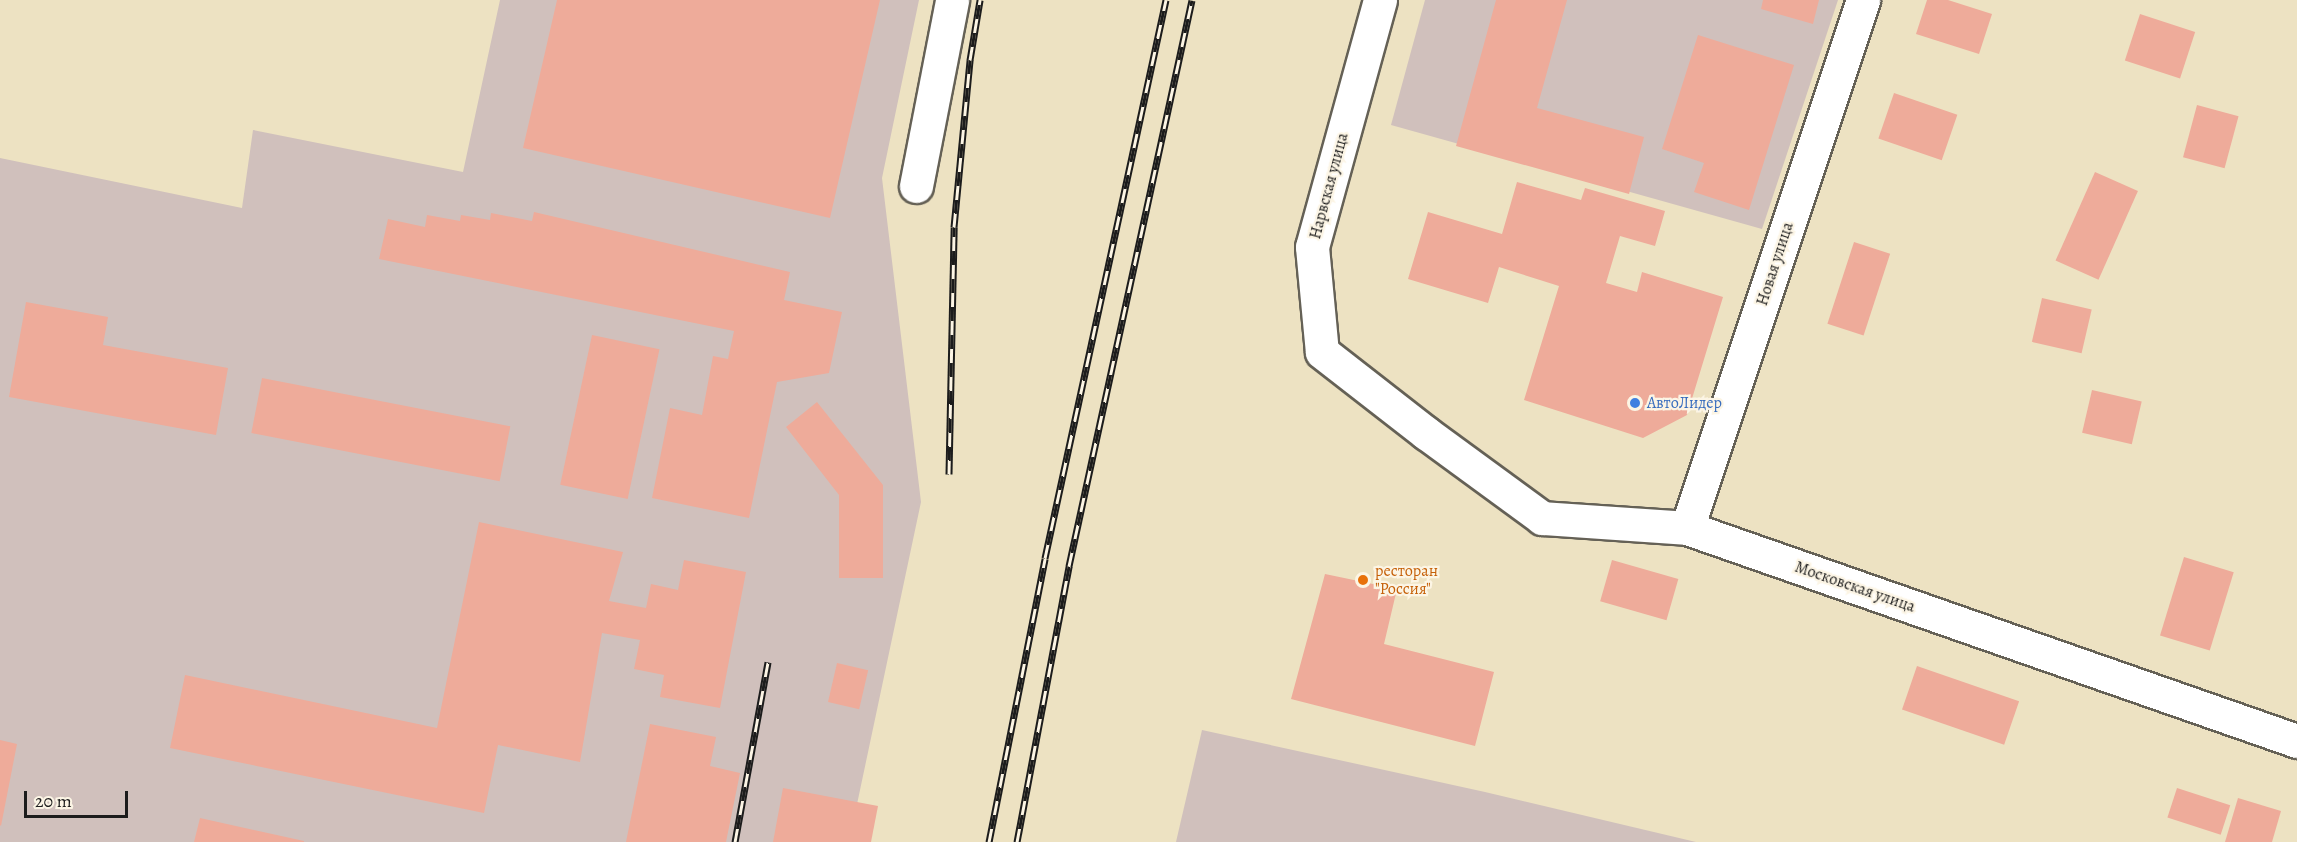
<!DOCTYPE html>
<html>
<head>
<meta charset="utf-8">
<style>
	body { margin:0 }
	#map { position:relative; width:2297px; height:842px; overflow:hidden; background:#ede2c2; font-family:Alegreya,serif }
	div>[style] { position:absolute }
	.industrial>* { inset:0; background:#d0c0bc }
	.building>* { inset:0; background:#eeab9a; transform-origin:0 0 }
	.roads { filter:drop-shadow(2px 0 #656156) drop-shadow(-2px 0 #656156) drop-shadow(0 2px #656156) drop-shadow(0 -2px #656156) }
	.minor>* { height:33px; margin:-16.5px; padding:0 16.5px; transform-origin:16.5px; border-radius:16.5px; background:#fff }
	.rail>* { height:7px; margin-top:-3.5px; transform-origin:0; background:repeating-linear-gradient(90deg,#fcf5e5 0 14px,#1c1c1c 0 28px); box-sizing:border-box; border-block:2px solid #1c1c1c }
	.dots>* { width:16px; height:16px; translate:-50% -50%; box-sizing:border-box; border:3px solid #fcf5e5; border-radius:50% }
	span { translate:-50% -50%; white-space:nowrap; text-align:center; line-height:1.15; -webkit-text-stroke:4.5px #fcf5e5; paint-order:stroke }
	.street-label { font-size:16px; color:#1c1c1c }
	.shop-label { font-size:16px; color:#366cbe }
	.left { translate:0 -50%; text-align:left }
	.food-label { font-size:16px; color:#c56008 }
	.scale { position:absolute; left:24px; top:791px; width:104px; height:27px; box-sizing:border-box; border:3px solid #1c1c1c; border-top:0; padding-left:8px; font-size:18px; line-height:21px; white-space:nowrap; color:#1c1c1c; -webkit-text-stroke:4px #fcf5e5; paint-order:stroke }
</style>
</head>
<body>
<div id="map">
	<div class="industrial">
		<div style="clip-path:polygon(500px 0,919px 0,882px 178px,921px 502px,849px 842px,0 842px,0 158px,242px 208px,253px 130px,463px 172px)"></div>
		<div style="clip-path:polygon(1425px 0,1838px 0,1762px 229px,1391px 125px)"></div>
		<div style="clip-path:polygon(1202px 730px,1485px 792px,1696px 842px,1176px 842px)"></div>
	</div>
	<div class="building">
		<div style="clip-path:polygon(557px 0,880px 0,830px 218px,523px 148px)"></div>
		<div style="clip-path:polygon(1496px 0,1567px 0,1537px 108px,1644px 137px,1629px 194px,1456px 146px)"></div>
		<div style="clip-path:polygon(1763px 0,1819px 0,1813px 24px,1761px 9px)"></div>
		<div style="clip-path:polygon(1927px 0,1948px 0,1992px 14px,1979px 54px,1916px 34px)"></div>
		<div style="left:2140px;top:14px;width:58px;height:49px;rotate:18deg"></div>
		<div style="clip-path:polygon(1698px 35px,1794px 65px,1749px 210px,1694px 192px,1704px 163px,1662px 149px)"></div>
		<div style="left:1894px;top:93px;width:67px;height:48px;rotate:19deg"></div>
		<div style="left:2197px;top:105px;width:43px;height:54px;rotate:15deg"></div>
		<div style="left:2095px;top:172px;width:47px;height:97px;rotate:24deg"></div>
		<div style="clip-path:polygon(1517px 182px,1581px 200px,1585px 188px,1665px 211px,1655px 246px,1620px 236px,1606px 283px,1637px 292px,1642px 272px,1723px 297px,1687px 415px,1643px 438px,1524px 400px,1559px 286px,1499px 267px,1488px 303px,1408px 279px,1428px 212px,1502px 234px)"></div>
		<div style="clip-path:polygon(534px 212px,790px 272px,784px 300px,842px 312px,829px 373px,777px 382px,749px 518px,652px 498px,670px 408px,702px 415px,713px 356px,728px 359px,734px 331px,379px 259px,388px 219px,425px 227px,427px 215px,460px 221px,461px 215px,490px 220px,491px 213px,532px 221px)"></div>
		<div style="left:1854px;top:242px;width:38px;height:86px;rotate:18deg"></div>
		<div style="left:2042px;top:298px;width:51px;height:45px;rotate:13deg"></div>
		<div style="clip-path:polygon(26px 302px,108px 317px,103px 345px,228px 368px,216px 435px,9px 397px)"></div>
		<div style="left:592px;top:335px;width:69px;height:153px;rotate:12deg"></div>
		<div style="left:262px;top:378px;width:253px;height:56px;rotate:11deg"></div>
		<div style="left:2092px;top:390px;width:51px;height:44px;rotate:13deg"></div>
		<div style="clip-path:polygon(817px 402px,883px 485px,883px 578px,839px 578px,839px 495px,786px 427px)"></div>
		<div style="clip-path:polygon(479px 522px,623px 552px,609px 601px,646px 608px,651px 584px,678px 590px,684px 560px,746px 572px,720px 708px,660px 697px,664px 675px,634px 669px,640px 640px,602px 633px,580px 762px,498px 745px,484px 813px,170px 748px,185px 675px,437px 728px)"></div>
		<div style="left:2184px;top:557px;width:52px;height:82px;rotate:17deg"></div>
		<div style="left:1612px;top:560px;width:69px;height:43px;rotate:16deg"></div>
		<div style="clip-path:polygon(1325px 574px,1397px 589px,1384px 644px,1494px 672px,1475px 746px,1291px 699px)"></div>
		<div style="left:837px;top:663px;width:32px;height:40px;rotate:13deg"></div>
		<div style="left:1917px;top:666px;width:108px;height:46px;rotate:19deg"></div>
		<div style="clip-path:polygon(650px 724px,716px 737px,710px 766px,740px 773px,726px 842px,626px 842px)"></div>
		<div style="clip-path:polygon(0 740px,17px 744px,1px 826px,0 825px)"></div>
		<div style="clip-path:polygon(783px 788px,878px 806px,871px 842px,773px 842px)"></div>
		<div style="left:2177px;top:788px;width:56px;height:31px;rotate:18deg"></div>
		<div style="clip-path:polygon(2238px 798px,2281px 811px,2272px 842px,2225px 842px)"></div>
		<div style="clip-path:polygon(200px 818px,304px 841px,304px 842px,194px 842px)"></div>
	</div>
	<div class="roads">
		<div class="minor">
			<div style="left:1380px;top:0;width:256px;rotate:105.4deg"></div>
			<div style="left:1312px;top:247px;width:105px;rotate:84.6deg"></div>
			<div style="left:1322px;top:352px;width:132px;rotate:37.9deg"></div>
			<div style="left:1426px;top:433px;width:144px;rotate:36.2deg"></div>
			<div style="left:1542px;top:518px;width:145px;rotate:3.9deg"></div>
			<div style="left:1687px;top:528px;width:646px;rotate:19.25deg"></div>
			<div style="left:916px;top:186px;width:189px;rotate:-79deg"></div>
			<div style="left:1687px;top:528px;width:557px;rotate:-71.57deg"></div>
		</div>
	</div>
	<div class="rail">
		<div style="left:949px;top:474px;width:247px;rotate:-88.8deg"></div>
		<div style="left:954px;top:227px;width:168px;rotate:-84.5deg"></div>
		<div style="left:970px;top:60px;width:61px;rotate:-80.5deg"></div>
		<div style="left:735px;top:842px;width:183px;rotate:-79.6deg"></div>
		<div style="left:989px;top:842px;width:289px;rotate:-78.8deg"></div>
		<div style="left:1045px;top:558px;width:571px;rotate:-77.77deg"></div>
		<div style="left:1017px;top:842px;width:281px;rotate:-79.3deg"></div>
		<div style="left:1069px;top:566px;width:579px;rotate:-77.74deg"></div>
	</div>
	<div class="dots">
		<div style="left:1635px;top:403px;background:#3f7fe0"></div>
		<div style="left:1363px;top:580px;background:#e8710a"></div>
	</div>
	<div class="street-label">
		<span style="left:1329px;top:186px;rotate:-75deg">Нарвская улица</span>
		<span style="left:1775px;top:264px;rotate:-72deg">Новая улица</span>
		<span style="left:1855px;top:587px;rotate:19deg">Московская улица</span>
	</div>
	<div class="shop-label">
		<span class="left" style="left:1647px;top:403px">АвтоЛидер</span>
	</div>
	<div class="food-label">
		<span class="left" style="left:1375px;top:580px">ресторан<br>"Россия"</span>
	</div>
	<div class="scale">20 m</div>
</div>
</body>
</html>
